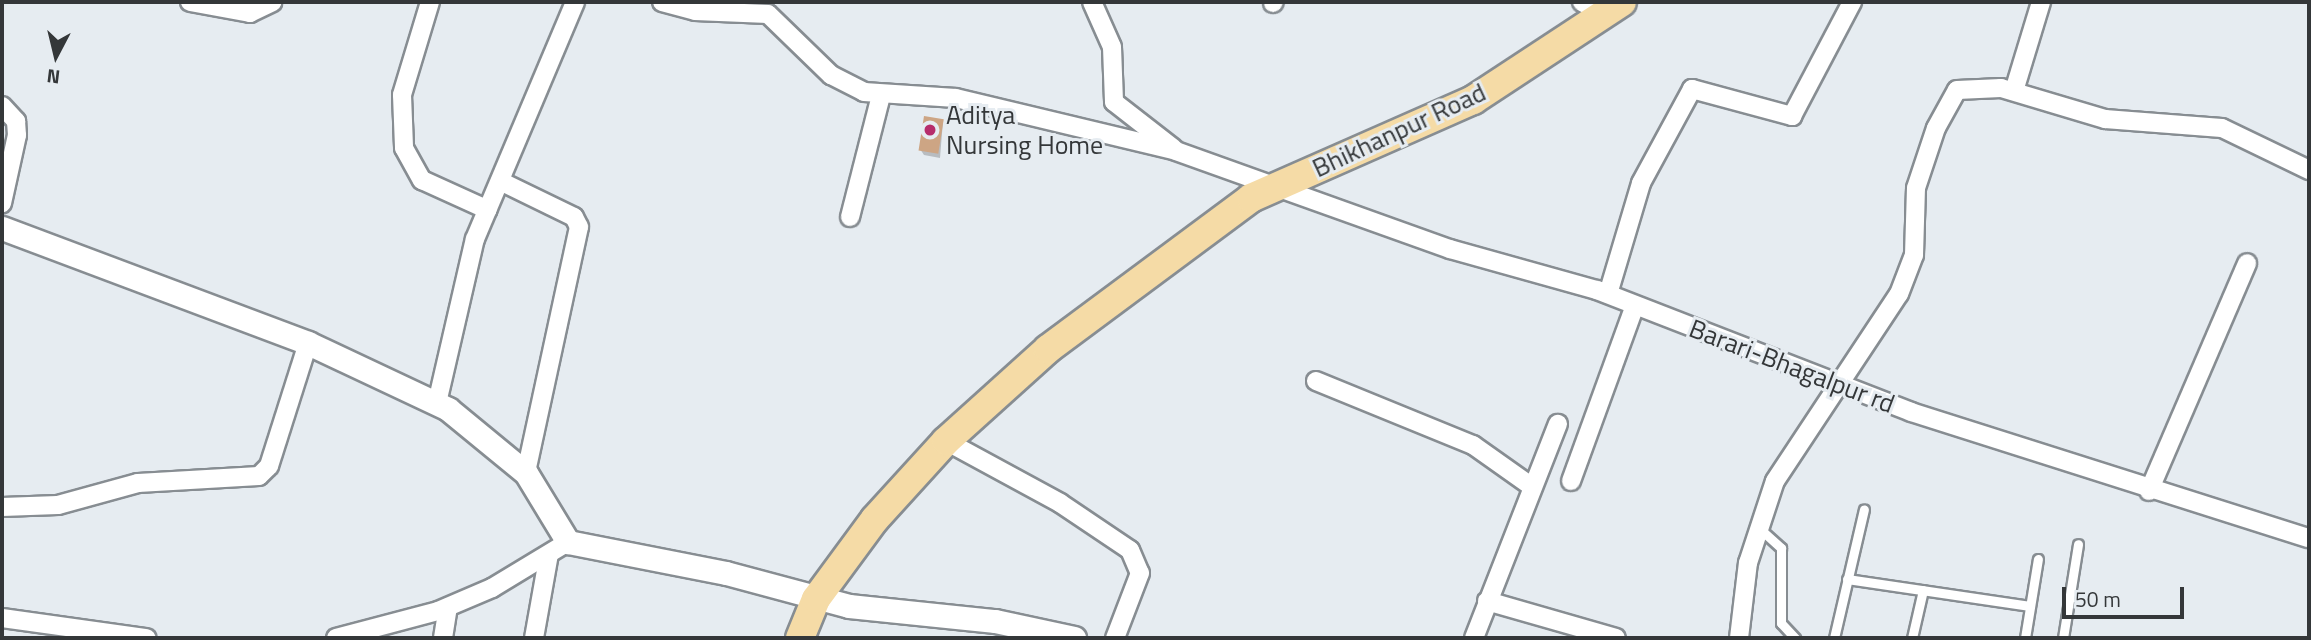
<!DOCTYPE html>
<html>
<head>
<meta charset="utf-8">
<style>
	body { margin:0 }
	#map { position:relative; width:2311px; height:640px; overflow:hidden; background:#e6ecf1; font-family:"Titillium Web",sans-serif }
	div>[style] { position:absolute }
	.shadow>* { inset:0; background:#0003 }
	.building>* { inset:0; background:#cda584; transform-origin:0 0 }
	.roads { filter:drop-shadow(2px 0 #878d92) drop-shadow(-2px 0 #878d92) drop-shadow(0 2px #878d92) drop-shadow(0 -2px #878d92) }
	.service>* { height:9px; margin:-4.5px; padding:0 4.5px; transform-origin:4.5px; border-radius:4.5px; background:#fff }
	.minor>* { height:18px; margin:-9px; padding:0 9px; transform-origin:9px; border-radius:9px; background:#fff }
	.tertiary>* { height:23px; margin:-11.5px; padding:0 11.5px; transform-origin:11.5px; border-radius:11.5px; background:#fff }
	.primary>* { height:28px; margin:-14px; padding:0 14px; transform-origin:14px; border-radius:14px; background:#f5dba6 }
	.dots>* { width:19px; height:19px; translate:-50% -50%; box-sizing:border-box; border:4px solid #e6ecf1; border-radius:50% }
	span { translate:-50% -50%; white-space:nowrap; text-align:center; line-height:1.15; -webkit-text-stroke:6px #e6ecf1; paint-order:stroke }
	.poi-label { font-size:26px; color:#343739 }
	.left { translate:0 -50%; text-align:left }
	.street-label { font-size:26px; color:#343739 }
	.frame { position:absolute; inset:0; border:4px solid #343739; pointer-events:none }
	.north { position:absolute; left:21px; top:21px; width:70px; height:70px; -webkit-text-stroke:5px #e6ecf1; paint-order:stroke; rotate:187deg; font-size:19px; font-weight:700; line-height:28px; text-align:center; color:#343739 }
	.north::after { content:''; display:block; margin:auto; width:24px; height:32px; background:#343739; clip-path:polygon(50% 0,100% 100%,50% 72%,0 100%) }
	.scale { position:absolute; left:2062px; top:587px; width:122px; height:32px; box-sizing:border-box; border:4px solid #343739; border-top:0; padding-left:9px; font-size:21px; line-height:24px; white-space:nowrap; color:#343739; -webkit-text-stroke:5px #e6ecf1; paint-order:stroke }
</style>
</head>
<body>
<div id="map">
	<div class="shadow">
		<div style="clip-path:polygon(943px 121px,940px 158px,924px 155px,920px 149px)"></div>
	</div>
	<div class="building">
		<div style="left:924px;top:116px;width:20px;height:35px;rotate:9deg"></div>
	</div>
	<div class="roads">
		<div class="service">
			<div style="left:1759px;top:528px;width:30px;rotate:42deg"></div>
			<div style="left:1781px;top:548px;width:75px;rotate:90deg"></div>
			<div style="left:1781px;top:623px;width:21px;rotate:47deg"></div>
			<div style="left:1847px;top:579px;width:185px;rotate:8.4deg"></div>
			<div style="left:1834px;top:638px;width:132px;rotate:-76.9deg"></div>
			<div style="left:1912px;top:638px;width:49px;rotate:-77.1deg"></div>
			<div style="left:2025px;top:638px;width:80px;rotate:-80.7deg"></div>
			<div style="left:2063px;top:638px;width:95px;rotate:-80.9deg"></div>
		</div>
		<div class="minor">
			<div style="left:190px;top:2px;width:61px;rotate:10.4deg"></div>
			<div style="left:250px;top:13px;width:25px;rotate:-26deg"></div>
			<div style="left:430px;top:2px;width:97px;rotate:106.8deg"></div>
			<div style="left:402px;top:95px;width:53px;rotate:87.8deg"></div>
			<div style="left:404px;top:148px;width:37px;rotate:61deg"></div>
			<div style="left:422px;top:180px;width:72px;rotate:24.4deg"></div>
			<div style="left:662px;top:2px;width:34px;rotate:15deg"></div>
			<div style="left:695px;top:11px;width:73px;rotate:2.4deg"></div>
			<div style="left:768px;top:14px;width:88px;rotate:44.1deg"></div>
			<div style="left:831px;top:75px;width:37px;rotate:27deg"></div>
			<div style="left:864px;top:92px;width:92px;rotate:3.7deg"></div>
			<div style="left:956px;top:98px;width:226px;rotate:13.5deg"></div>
			<div style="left:1176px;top:151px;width:291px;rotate:19.7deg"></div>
			<div style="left:1450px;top:249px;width:153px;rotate:15.6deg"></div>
			<div style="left:1597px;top:290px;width:337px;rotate:21.2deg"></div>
			<div style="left:1911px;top:412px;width:417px;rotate:17.6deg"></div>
			<div style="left:1092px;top:2px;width:49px;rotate:66deg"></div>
			<div style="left:1112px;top:47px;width:55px;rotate:87.9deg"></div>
			<div style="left:1114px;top:102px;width:75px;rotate:37.9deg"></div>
			<div style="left:1582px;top:2px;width:26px;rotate:28deg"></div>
			<div style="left:1273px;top:3px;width:1px;rotate:-45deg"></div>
			<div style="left:2014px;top:91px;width:93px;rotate:-73.1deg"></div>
			<div style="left:2px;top:106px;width:21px;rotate:47deg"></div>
			<div style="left:16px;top:121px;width:14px;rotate:86deg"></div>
			<div style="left:17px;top:135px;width:70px;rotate:102.4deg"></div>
			<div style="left:500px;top:181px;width:82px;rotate:25.9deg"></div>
			<div style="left:574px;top:217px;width:11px;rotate:63deg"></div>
			<div style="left:579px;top:227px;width:252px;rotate:102.2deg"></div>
			<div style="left:850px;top:217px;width:126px;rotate:-75.7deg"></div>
			<div style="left:1608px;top:294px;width:116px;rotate:-73.4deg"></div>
			<div style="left:1641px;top:183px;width:107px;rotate:-61.5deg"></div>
			<div style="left:1692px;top:89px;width:104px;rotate:15.1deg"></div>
			<div style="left:1792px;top:116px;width:129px;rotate:-62.2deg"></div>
			<div style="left:1316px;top:381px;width:170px;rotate:22.2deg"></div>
			<div style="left:1473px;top:445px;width:71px;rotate:35.3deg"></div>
			<div style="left:437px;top:403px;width:168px;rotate:-77deg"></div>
			<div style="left:475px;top:239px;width:257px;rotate:-67.1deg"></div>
			<div style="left:946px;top:441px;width:130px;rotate:28.5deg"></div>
			<div style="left:1060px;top:503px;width:84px;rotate:33.9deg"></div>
			<div style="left:1130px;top:550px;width:25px;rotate:67deg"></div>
			<div style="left:1140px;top:573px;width:70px;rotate:111deg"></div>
			<div style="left:1571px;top:481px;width:187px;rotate:-70deg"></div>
			<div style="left:2149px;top:491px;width:248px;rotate:-66.7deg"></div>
			<div style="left:2px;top:507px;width:56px;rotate:-2deg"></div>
			<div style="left:58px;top:505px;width:83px;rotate:-15.4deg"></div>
			<div style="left:138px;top:483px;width:121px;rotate:-3.3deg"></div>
			<div style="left:259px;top:476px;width:14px;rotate:-45deg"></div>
			<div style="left:269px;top:466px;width:129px;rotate:-72.4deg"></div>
			<div style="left:1487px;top:601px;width:134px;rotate:16deg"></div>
			<div style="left:2px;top:618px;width:146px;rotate:7.9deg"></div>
			<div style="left:336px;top:638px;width:106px;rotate:-14.8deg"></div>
			<div style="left:438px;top:611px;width:59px;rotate:-23.1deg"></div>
			<div style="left:492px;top:588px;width:89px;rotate:-31.2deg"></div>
			<div style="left:443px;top:638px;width:31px;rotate:-81deg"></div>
			<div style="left:534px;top:638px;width:85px;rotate:-79.9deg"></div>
			<div style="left:1474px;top:638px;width:230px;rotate:-68.6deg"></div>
			<div style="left:1739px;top:638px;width:76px;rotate:-83.2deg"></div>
			<div style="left:1748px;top:563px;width:86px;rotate:-71.8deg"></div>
			<div style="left:1775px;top:481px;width:224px;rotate:-56.5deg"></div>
			<div style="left:1899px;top:294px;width:42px;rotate:-69deg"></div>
			<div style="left:1914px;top:255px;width:67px;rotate:-88.3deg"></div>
			<div style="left:1916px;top:188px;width:63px;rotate:-71.6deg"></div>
			<div style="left:1936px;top:128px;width:43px;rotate:-61.1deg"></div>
			<div style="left:1957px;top:90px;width:44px;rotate:-2.6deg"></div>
			<div style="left:2001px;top:88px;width:109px;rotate:16.6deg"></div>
			<div style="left:2105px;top:119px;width:117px;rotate:4.4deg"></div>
			<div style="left:2222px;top:128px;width:97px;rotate:25.8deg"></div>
		</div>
		<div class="tertiary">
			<div style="left:2px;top:228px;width:327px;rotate:20.6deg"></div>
			<div style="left:308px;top:343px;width:155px;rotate:25.2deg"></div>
			<div style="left:448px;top:409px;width:101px;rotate:39.4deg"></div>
			<div style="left:526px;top:473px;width:81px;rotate:58.7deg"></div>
			<div style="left:568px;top:542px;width:161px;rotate:11.1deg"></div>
			<div style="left:726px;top:573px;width:127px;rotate:15deg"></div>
			<div style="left:849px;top:606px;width:147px;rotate:5.9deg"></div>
			<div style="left:995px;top:621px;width:81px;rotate:12.1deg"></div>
		</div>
		<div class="primary">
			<div style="left:800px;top:638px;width:42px;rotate:-67.7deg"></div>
			<div style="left:816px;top:599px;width:99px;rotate:-53.6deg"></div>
			<div style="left:875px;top:519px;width:105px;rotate:-47.7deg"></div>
			<div style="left:946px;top:441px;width:137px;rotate:-42deg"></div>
			<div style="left:1048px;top:349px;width:253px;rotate:-36.6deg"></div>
			<div style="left:1251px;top:198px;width:243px;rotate:-23.8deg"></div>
			<div style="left:1473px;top:100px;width:178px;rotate:-33.3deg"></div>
		</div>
	</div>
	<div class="dots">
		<div style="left:930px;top:130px;background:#b62d6c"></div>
	</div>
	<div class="poi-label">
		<span class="left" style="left:946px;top:130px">Aditya<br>Nursing Home</span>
	</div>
	<div class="street-label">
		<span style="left:1399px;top:130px;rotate:-25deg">Bhikhanpur Road</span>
		<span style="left:1792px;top:366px;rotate:21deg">Barari-Bhagalpur rd</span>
	</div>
	<div class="frame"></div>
	<div class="north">N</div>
	<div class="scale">50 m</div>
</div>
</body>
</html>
